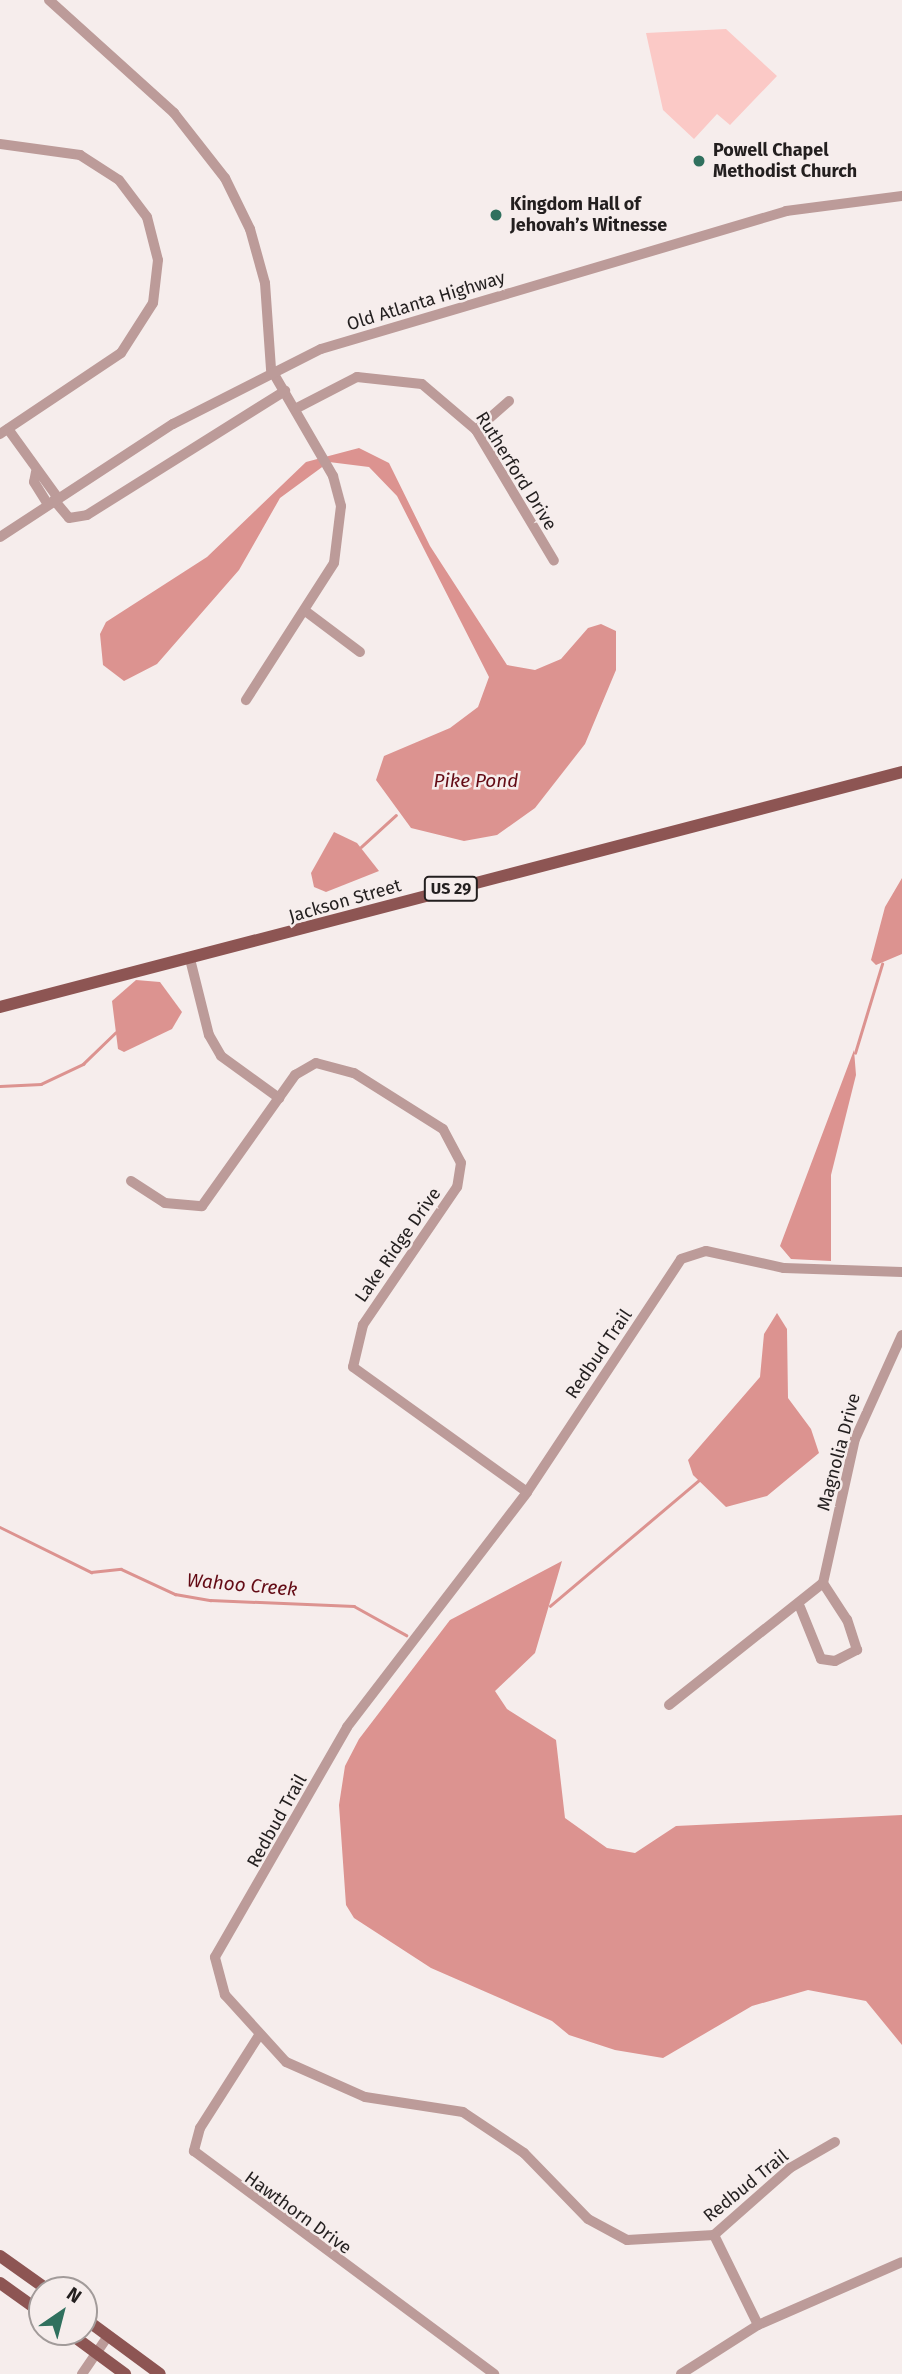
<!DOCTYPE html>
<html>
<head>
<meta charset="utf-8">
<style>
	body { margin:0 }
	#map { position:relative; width:902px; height:2374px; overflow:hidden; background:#f6edec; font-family:"Fira Sans",sans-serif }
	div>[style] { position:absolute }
	.green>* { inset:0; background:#fbc9c6 }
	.water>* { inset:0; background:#dc9390 }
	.stream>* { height:2.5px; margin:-1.25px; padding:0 1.25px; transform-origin:1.25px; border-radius:1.25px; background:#dc9390 }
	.minor>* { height:10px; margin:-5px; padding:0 5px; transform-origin:5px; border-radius:5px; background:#bc9b99 }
	.major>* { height:12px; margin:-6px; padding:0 6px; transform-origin:6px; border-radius:6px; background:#8d5553 }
	.dots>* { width:19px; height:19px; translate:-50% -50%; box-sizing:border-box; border:4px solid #f6edec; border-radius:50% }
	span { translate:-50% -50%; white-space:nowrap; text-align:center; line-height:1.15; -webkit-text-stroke:5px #f6edec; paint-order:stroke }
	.shield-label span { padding:2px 5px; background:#f6edec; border:2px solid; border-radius:5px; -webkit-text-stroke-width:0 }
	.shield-label { font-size:16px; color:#231f1f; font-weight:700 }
	.poi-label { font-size:18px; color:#231f1f; font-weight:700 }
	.left { translate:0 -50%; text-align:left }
	.street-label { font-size:18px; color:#231f1f }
	.water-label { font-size:19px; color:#630b15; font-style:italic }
	.north { position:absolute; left:28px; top:2276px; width:70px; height:70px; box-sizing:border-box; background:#f6edec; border:2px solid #a29b9a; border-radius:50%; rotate:35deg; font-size:19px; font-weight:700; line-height:28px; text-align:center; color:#231f1f }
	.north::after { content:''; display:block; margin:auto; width:24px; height:32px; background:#30705e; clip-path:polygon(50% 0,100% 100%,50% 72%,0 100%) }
</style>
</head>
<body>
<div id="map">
	<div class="green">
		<div style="clip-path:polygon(726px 29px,777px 76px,730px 125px,717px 114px,694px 139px,663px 110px,646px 33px)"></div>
	</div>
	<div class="water">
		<div style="clip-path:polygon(359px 448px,389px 463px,430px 546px,507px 665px,535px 670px,561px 659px,588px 628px,601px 624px,616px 631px,616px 670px,585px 744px,535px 808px,497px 835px,464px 841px,411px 828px,376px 780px,384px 756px,450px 728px,478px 707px,489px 677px,397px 496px,369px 467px,329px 462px,280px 498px,239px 570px,157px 664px,124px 681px,103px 665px,100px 634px,106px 622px,207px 557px,306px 462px)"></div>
		<div style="clip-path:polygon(334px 832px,357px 843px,379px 871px,326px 892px,314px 887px,311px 873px)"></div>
		<div style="clip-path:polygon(902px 839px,902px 954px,876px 965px,871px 960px,885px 907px,902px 878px)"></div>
		<div style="clip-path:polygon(136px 980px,160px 982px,182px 1012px,172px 1029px,124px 1052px,118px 1049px,112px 1001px)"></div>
		<div style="clip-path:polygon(854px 1050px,856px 1075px,831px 1175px,831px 1261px,791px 1259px,780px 1246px)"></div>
		<div style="clip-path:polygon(777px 1313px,787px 1329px,788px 1398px,811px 1429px,819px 1453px,767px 1496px,726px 1507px,693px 1475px,688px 1460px,760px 1377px,764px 1334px)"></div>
		<div style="clip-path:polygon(562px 1561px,535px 1653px,495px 1691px,507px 1709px,556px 1740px,565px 1818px,607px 1848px,635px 1853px,676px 1826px,902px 1815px,902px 2045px,866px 2001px,808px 1990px,752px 2006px,663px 2058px,615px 2050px,569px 2035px,552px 2021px,431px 1968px,354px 1918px,346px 1905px,339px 1805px,345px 1766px,359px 1739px,450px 1620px)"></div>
	</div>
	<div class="stream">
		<div style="left:361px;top:847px;width:47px;rotate:-42.4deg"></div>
		<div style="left:855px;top:1053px;width:93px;rotate:-73.1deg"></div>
		<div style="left:0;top:1086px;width:41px;rotate:-2.8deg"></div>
		<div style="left:41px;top:1084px;width:47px;rotate:-25.5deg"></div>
		<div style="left:83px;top:1064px;width:45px;rotate:-44.1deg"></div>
		<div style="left:0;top:1527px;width:102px;rotate:26.3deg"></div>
		<div style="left:91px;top:1572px;width:30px;rotate:-6deg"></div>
		<div style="left:121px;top:1569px;width:60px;rotate:24.8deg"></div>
		<div style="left:175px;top:1594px;width:36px;rotate:10deg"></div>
		<div style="left:210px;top:1600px;width:144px;rotate:2.4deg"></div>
		<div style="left:354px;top:1606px;width:60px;rotate:29.1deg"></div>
		<div style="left:550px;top:1606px;width:194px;rotate:-40.2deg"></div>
	</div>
	<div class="minor">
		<div style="left:49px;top:0;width:169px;rotate:42.1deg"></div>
		<div style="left:174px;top:113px;width:83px;rotate:51.9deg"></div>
		<div style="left:225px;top:178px;width:57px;rotate:63.9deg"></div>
		<div style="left:250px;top:229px;width:56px;rotate:74.5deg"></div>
		<div style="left:265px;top:283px;width:86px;rotate:86deg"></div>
		<div style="left:271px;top:369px;width:124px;rotate:59.9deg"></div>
		<div style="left:333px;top:476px;width:31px;rotate:75deg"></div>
		<div style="left:341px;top:506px;width:57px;rotate:97deg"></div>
		<div style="left:334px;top:563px;width:163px;rotate:122.7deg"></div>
		<div style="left:0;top:144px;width:81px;rotate:7.8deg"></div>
		<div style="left:80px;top:155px;width:46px;rotate:32.7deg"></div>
		<div style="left:119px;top:180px;width:46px;rotate:52.9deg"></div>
		<div style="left:147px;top:217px;width:44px;rotate:75.7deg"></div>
		<div style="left:158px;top:260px;width:43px;rotate:96.6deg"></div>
		<div style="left:153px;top:303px;width:59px;rotate:122.6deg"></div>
		<div style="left:121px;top:353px;width:146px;rotate:146.2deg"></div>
		<div style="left:295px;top:409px;width:70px;rotate:-27.3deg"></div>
		<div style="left:357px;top:377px;width:65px;rotate:6.1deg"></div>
		<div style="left:422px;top:384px;width:71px;rotate:40.4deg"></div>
		<div style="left:476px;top:430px;width:152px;rotate:59.2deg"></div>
		<div style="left:8px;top:429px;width:85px;rotate:54.1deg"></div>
		<div style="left:476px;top:430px;width:44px;rotate:-41.3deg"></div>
		<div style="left:36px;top:472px;width:10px;rotate:101deg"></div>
		<div style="left:34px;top:482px;width:26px;rotate:58deg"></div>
		<div style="left:54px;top:500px;width:23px;rotate:50deg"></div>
		<div style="left:69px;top:518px;width:18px;rotate:-9deg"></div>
		<div style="left:87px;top:515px;width:234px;rotate:-32.1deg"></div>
		<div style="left:0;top:537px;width:207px;rotate:-33.2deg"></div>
		<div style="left:173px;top:424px;width:166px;rotate:-26.9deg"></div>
		<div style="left:321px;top:349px;width:485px;rotate:-16.5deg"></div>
		<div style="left:786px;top:211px;width:117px;rotate:-7.4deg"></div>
		<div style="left:308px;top:613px;width:65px;rotate:36.9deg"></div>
		<div style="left:190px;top:959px;width:78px;rotate:76deg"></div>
		<div style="left:209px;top:1035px;width:24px;rotate:60deg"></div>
		<div style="left:221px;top:1056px;width:72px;rotate:35.9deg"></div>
		<div style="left:131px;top:1181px;width:40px;rotate:32.9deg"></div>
		<div style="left:165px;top:1203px;width:37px;rotate:5deg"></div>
		<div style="left:202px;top:1206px;width:161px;rotate:-54.6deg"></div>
		<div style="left:295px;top:1075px;width:24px;rotate:-30deg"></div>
		<div style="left:316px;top:1063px;width:39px;rotate:15deg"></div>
		<div style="left:354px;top:1073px;width:105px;rotate:32.2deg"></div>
		<div style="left:443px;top:1129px;width:38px;rotate:62deg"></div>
		<div style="left:461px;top:1163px;width:24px;rotate:99deg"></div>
		<div style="left:457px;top:1187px;width:167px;rotate:124.3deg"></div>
		<div style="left:363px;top:1325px;width:43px;rotate:103.4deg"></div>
		<div style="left:353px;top:1367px;width:214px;rotate:35.7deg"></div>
		<div style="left:800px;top:1607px;width:56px;rotate:68deg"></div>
		<div style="left:821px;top:1659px;width:14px;rotate:8deg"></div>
		<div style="left:835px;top:1661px;width:25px;rotate:-27deg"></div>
		<div style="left:857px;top:1650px;width:32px;rotate:-108deg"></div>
		<div style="left:847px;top:1620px;width:44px;rotate:-123deg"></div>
		<div style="left:669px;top:1705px;width:196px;rotate:-38.4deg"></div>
		<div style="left:823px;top:1583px;width:148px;rotate:-77.5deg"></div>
		<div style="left:855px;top:1439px;width:114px;rotate:-65.7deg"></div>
		<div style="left:258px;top:2037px;width:108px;rotate:122.5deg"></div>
		<div style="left:200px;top:2128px;width:24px;rotate:105deg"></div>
		<div style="left:194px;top:2151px;width:374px;rotate:36.6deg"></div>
		<div style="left:835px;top:2142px;width:52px;rotate:150deg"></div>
		<div style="left:790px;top:2168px;width:101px;rotate:138.6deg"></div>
		<div style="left:714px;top:2235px;width:87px;rotate:176.7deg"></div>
		<div style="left:627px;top:2240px;width:44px;rotate:-151.7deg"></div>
		<div style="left:588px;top:2219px;width:92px;rotate:-134.1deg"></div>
		<div style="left:524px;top:2153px;width:73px;rotate:-146.1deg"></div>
		<div style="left:463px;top:2112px;width:99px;rotate:-171.3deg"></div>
		<div style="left:365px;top:2097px;width:86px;rotate:-156.1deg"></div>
		<div style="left:286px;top:2062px;width:91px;rotate:-132.3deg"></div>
		<div style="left:225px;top:1995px;width:39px;rotate:-105deg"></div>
		<div style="left:215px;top:1957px;width:265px;rotate:-60.1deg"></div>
		<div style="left:347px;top:1727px;width:296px;rotate:-52.5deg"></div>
		<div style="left:527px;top:1492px;width:279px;rotate:-56.5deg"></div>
		<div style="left:681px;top:1259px;width:26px;rotate:-18deg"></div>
		<div style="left:706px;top:1251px;width:80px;rotate:12.3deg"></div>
		<div style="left:784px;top:1268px;width:118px;rotate:1.9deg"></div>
		<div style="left:714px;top:2235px;width:100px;rotate:63.9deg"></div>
		<div style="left:82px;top:2374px;width:46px;rotate:-55.6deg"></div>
		<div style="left:681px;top:2374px;width:91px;rotate:-32.5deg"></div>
		<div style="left:758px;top:2325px;width:157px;rotate:-23.6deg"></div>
	</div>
	<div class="major">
		<div style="left:0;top:1007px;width:932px;rotate:-14.6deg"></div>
		<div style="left:0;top:2256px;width:59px;rotate:35.3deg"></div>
		<div style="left:0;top:2283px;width:52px;rotate:35.5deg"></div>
		<div style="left:84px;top:2318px;width:94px;rotate:36.4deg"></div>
		<div style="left:68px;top:2332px;width:71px;rotate:36.4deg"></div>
	</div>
	<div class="dots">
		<div style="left:699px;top:161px;background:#30705e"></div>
		<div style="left:496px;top:215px;background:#30705e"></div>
	</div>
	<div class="shield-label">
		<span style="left:451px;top:889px">US 29</span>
	</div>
	<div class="poi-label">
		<span class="left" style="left:713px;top:161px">Powell Chapel<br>Methodist Church</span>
		<span class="left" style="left:510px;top:215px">Kingdom Hall of<br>Jehovah’s Witnesse</span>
	</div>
	<div class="street-label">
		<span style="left:426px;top:301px;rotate:-17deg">Old Atlanta Highway</span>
		<span style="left:516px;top:471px;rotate:58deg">Rutherford Drive</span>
		<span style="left:345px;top:901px;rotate:-16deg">Jackson Street</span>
		<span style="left:398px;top:1245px;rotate:-55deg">Lake Ridge Drive</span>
		<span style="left:599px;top:1354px;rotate:-56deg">Redbud Trail</span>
		<span style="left:839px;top:1452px;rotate:-75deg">Magnolia Drive</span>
		<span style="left:277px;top:1821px;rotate:-61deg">Redbud Trail</span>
		<span style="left:746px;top:2186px;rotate:-39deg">Redbud Trail</span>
		<span style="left:298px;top:2213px;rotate:36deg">Hawthorn Drive</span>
	</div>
	<div class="water-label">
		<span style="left:476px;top:781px">Pike Pond</span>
		<span style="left:242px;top:1585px;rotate:5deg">Wahoo Creek</span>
	</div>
	<div class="north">N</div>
</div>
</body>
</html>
